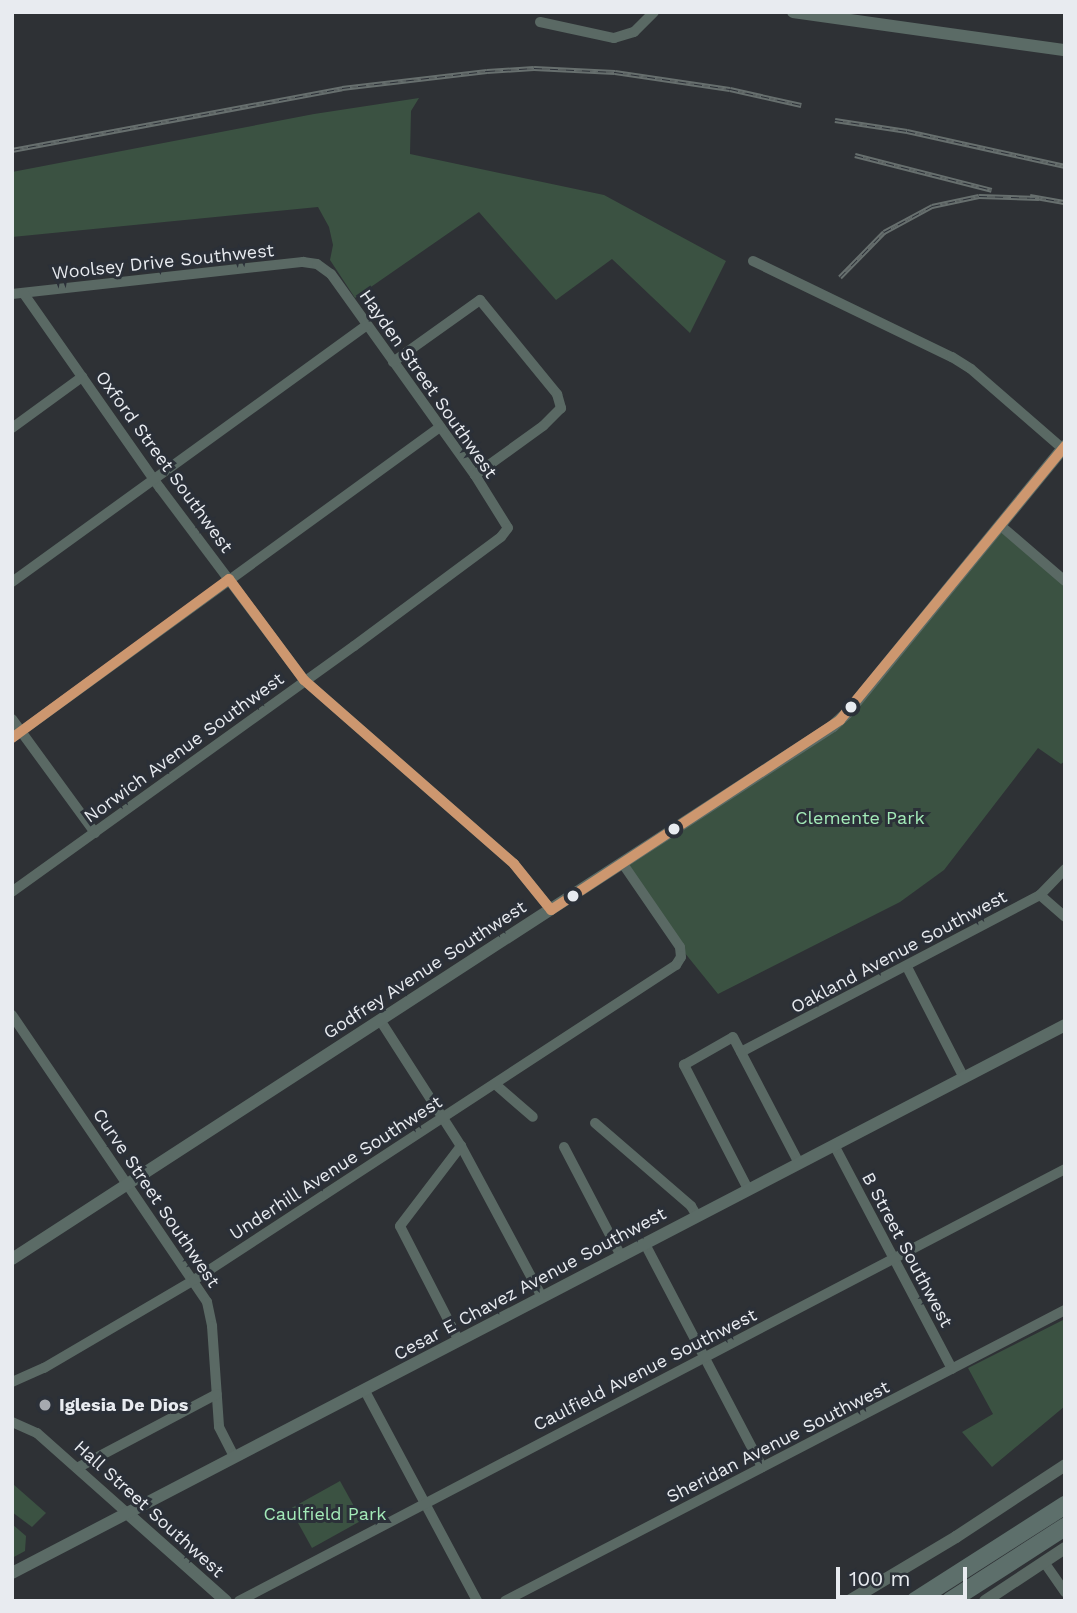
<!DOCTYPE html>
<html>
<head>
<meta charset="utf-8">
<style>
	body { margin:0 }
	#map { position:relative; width:1077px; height:1613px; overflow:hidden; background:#2e3135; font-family:"Work Sans",sans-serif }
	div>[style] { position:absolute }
	.green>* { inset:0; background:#3b5242; transform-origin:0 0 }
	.minor>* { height:10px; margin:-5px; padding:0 5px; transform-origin:5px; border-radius:5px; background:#5a6964 }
	.tertiary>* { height:12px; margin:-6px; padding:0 6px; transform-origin:6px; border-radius:6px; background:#5a6964 }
	.secondary>* { height:12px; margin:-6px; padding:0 6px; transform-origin:6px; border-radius:6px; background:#5b6b66 }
	.motorway>* { height:18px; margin:-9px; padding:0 9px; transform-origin:9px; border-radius:9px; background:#5d6f6b }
	.rail>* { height:5px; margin-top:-2.5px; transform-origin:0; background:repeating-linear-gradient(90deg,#2b3038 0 8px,#676f6e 0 16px); box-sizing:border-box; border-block:2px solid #676f6e }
	.bus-1>* { height:10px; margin:-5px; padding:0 5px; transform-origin:5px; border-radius:5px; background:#cd976f }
	.dots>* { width:19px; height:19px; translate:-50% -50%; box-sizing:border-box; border:4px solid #2b3038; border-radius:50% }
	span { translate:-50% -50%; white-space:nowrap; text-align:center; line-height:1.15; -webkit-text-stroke:6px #2b3038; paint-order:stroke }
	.street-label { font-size:18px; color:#e8ebf0 }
	.park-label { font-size:18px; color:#a3eab8 }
	.poi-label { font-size:18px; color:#e8ebf0; font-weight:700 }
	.left { translate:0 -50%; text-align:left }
	.frame { position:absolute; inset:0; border:14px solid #e8ebf0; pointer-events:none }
	.scale { position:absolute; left:836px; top:1567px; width:131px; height:32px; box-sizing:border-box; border:4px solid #e8ebf0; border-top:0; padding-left:9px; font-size:21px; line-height:24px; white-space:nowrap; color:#e8ebf0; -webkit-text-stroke:5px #2b3038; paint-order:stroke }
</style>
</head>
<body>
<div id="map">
	<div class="green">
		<div style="clip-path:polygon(419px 98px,411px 111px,410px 154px,604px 195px,726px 261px,690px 333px,612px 259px,556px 300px,479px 212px,355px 298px,330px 260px,333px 245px,329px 227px,318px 207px,12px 237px,12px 172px,314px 114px)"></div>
		<div style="clip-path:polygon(1001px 526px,1065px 581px,1065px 761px,1061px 764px,1038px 748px,944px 870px,900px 902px,718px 994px,680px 947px,623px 864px,833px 726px)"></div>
		<div style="clip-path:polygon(1065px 1319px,1065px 1406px,992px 1467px,962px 1432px,993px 1414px,968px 1368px)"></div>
		<div style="left:340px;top:1481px;width:45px;height:57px;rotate:61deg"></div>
		<div style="clip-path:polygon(13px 1484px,46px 1513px,32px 1527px,12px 1512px)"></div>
		<div style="clip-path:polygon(12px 1524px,26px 1536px,25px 1551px,12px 1558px)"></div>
	</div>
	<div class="minor">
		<div style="left:540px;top:22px;width:76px;rotate:12.2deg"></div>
		<div style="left:614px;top:38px;width:21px;rotate:-17deg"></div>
		<div style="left:634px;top:32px;width:28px;rotate:-45deg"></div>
		<div style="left:753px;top:261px;width:221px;rotate:25.8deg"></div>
		<div style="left:952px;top:357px;width:22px;rotate:32deg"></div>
		<div style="left:971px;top:369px;width:122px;rotate:41deg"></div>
		<div style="left:12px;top:294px;width:293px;rotate:-6.3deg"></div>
		<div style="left:303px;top:262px;width:14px;rotate:8deg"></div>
		<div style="left:317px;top:264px;width:17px;rotate:36deg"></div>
		<div style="left:331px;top:274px;width:247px;rotate:54.4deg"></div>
		<div style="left:475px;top:475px;width:62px;rotate:58.1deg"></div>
		<div style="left:508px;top:528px;width:11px;rotate:128deg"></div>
		<div style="left:501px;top:537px;width:183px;rotate:143.4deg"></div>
		<div style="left:354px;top:646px;width:421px;rotate:144.3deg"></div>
		<div style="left:24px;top:294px;width:237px;rotate:55deg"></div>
		<div style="left:160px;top:488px;width:240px;rotate:53.1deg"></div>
		<div style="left:304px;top:680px;width:279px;rotate:41.2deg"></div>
		<div style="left:514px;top:864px;width:59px;rotate:51.2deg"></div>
		<div style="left:393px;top:362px;width:107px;rotate:-35.5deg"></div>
		<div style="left:480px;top:300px;width:122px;rotate:50.7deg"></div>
		<div style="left:557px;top:394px;width:15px;rotate:74deg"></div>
		<div style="left:561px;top:408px;width:25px;rotate:135deg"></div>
		<div style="left:543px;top:426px;width:84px;rotate:144.2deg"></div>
		<div style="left:12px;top:428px;width:87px;rotate:-36.1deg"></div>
		<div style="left:1001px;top:526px;width:84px;rotate:40.7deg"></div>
		<div style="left:12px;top:582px;width:438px;rotate:-35.9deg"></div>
		<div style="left:12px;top:719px;width:141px;rotate:53.9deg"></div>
		<div style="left:12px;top:738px;width:529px;rotate:-36deg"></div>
		<div style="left:1040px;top:895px;width:33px;rotate:41deg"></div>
		<div style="left:907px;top:967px;width:125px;rotate:62.8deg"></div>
		<div style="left:12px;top:1015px;width:347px;rotate:55.8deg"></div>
		<div style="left:207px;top:1302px;width:25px;rotate:78deg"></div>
		<div style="left:212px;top:1326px;width:101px;rotate:86deg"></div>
		<div style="left:219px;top:1427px;width:34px;rotate:63deg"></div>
		<div style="left:380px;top:1020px;width:150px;rotate:57.3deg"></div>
		<div style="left:461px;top:1146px;width:171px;rotate:61.8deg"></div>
		<div style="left:741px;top:1052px;width:338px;rotate:-27.7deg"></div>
		<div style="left:1040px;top:895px;width:36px;rotate:-46deg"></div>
		<div style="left:495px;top:1084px;width:50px;rotate:41deg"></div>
		<div style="left:595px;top:1123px;width:127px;rotate:40.8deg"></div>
		<div style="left:691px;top:1206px;width:12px;rotate:59deg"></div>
		<div style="left:834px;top:1145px;width:253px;rotate:62.2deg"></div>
		<div style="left:564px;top:1147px;width:123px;rotate:62.4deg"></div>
		<div style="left:748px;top:1189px;width:140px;rotate:-117.3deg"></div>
		<div style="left:684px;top:1065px;width:56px;rotate:-29.7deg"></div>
		<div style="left:733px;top:1037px;width:142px;rotate:62.4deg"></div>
		<div style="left:645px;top:1244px;width:252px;rotate:62.3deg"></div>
		<div style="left:459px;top:1341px;width:129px;rotate:-117.2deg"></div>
		<div style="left:400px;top:1226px;width:101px;rotate:-52.7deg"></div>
		<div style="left:12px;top:1382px;width:35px;rotate:-24deg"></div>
		<div style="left:44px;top:1368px;width:174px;rotate:-30.4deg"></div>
		<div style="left:194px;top:1280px;width:576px;rotate:-33.17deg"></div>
		<div style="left:676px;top:965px;width:9px;rotate:-58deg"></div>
		<div style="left:681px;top:957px;width:10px;rotate:-96deg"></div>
		<div style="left:680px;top:947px;width:101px;rotate:-124.5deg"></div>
		<div style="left:365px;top:1391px;width:238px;rotate:61.9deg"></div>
		<div style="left:12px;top:1422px;width:27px;rotate:24deg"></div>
		<div style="left:37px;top:1433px;width:120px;rotate:41.6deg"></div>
		<div style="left:77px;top:1468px;width:158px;rotate:-27.9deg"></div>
		<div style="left:1044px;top:1562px;width:37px;rotate:55deg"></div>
		<div style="left:239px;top:1601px;width:932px;rotate:-27.61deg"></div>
		<div style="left:505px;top:1601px;width:631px;rotate:-27.46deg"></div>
	</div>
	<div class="tertiary">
		<div style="left:849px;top:1601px;width:125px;rotate:-30.9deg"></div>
		<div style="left:956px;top:1537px;width:131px;rotate:-33.4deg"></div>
		<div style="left:985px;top:1601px;width:96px;rotate:-33.5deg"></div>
	</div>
	<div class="secondary">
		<div style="left:793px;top:12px;width:275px;rotate:8deg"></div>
		<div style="left:12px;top:1259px;width:979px;rotate:-32.99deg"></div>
		<div style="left:833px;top:726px;width:19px;rotate:-43deg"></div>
		<div style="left:847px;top:713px;width:345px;rotate:-50.8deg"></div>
		<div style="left:127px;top:1513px;width:132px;rotate:41.6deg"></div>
		<div style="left:12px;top:1573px;width:1187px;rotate:-27.49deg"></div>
	</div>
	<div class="motorway">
		<div style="left:915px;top:1601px;width:178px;rotate:-32.6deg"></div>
		<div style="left:950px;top:1601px;width:137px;rotate:-32.8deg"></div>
	</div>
	<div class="rail">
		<div style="left:835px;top:120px;width:73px;rotate:8.7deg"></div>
		<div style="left:907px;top:131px;width:162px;rotate:12.5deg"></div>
		<div style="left:12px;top:150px;width:336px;rotate:-10.6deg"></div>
		<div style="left:342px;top:88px;width:146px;rotate:-6.7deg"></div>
		<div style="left:487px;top:71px;width:47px;rotate:-3.7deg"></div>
		<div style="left:534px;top:68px;width:81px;rotate:2.8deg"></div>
		<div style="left:615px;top:72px;width:116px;rotate:8.4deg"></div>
		<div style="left:730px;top:89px;width:73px;rotate:12.7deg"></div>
		<div style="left:855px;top:155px;width:141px;rotate:14.3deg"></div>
		<div style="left:1030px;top:196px;width:36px;rotate:10deg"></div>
		<div style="left:840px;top:277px;width:63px;rotate:-45.6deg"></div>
		<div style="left:884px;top:232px;width:55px;rotate:-28.4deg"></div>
		<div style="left:932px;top:206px;width:48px;rotate:-12deg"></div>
		<div style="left:979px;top:196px;width:60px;rotate:1.9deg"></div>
	</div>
	<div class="bus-1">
		<div style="left:12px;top:738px;width:269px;rotate:-36.2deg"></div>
		<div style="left:229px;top:579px;width:126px;rotate:53.4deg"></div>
		<div style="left:304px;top:680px;width:279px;rotate:41.2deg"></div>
		<div style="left:514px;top:864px;width:59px;rotate:51.2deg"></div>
		<div style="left:551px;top:910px;width:346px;rotate:-33.3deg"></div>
		<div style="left:840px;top:720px;width:355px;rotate:-50.6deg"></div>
	</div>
	<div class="dots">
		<div style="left:851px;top:707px;background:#e8ebf0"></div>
		<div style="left:674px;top:829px;background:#e8ebf0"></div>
		<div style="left:573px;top:896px;background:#e8ebf0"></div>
		<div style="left:45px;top:1405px;background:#a7aaaf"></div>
	</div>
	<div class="street-label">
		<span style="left:163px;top:262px;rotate:-6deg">Woolsey Drive Southwest</span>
		<span style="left:428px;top:384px;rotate:55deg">Hayden Street Southwest</span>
		<span style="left:164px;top:462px;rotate:54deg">Oxford Street Southwest</span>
		<span style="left:184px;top:748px;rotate:-36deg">Norwich Avenue Southwest</span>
		<span style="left:899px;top:952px;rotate:-28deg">Oakland Avenue Southwest</span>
		<span style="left:425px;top:970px;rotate:-33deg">Godfrey Avenue Southwest</span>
		<span style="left:336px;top:1168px;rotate:-33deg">Underhill Avenue Southwest</span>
		<span style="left:156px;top:1198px;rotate:56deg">Curve Street Southwest</span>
		<span style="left:907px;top:1250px;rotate:62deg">B Street Southwest</span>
		<span style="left:530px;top:1284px;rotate:-28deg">Cesar E Chavez Avenue Southwest</span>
		<span style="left:645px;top:1370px;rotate:-27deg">Caulfield Avenue Southwest</span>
		<span style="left:778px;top:1442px;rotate:-27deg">Sheridan Avenue Southwest</span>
		<span style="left:149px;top:1509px;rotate:42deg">Hall Street Southwest</span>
	</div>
	<div class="park-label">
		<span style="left:860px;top:818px">Clemente Park</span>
		<span style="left:325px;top:1514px">Caulfield Park</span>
	</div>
	<div class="poi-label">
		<span class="left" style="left:59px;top:1405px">Iglesia De Dios</span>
	</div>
	<div class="frame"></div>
	<div class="scale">100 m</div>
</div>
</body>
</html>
